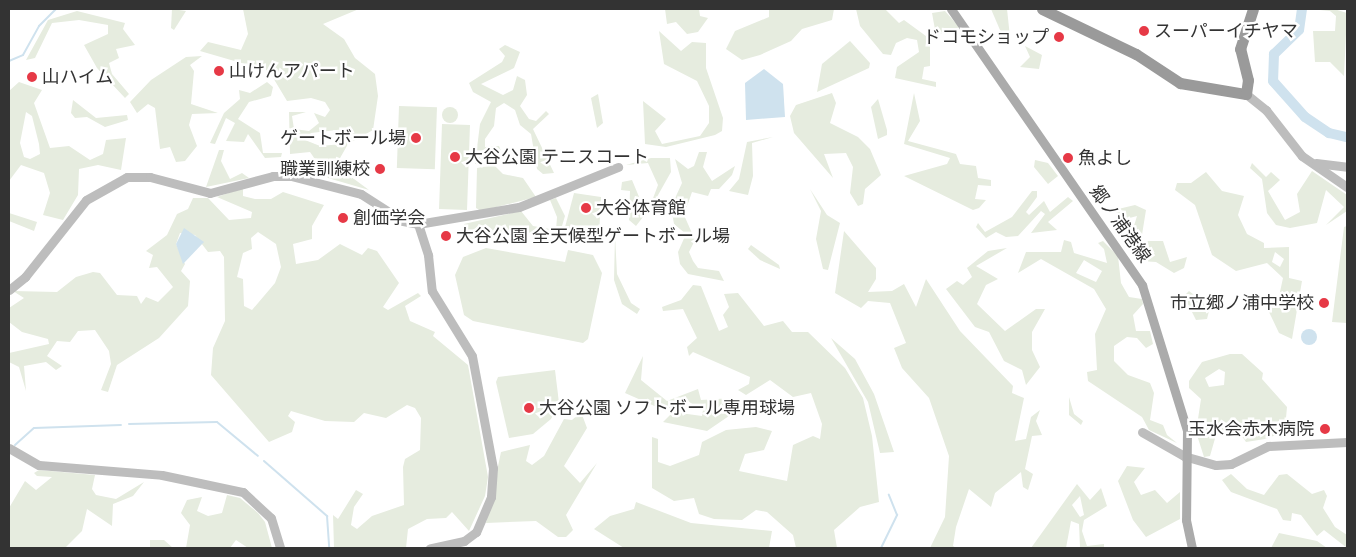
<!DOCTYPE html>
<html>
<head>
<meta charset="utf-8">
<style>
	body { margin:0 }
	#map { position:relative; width:1356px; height:557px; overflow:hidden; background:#fff; font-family:Cabin,"Noto Sans JP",sans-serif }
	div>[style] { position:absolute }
	.green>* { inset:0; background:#e6ecdf; transform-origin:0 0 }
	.round { border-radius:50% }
	.water>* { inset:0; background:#cfe2ee }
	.stream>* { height:2px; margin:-1px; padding:0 1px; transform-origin:1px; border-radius:1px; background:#cfe2ee }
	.river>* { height:10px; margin:-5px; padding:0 5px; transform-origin:5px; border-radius:5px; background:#cfe2ee }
	.secondary>* { height:9px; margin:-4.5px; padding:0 4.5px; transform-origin:4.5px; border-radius:4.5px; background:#bdbdbd }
	.primary>* { height:9px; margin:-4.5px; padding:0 4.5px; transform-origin:4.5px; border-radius:4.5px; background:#ababab }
	.highway>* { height:11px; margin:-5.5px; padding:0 5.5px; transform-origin:5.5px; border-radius:5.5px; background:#9a9a9a }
	.dots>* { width:14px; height:14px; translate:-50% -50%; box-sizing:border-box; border:2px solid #fff; border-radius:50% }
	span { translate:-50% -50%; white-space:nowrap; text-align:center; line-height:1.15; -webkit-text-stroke:5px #fff; paint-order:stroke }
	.poi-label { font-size:18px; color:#333 }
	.left { translate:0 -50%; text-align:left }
	.right { translate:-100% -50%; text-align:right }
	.street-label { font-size:18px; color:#333 }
	.frame { position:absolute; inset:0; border:10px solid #333; pointer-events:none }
</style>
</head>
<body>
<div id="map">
	<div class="green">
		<div style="clip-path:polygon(172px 9px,186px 11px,174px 30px,171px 28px)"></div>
		<div style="clip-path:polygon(evenodd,243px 9px,359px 9px,323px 24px,344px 39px,355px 58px,375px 74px,378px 96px,373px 130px,348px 144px,335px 167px,338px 173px,350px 176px,369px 190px,328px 178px,310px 152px,290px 154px,289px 112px,306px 112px,292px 116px,294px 129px,309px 131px,319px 123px,314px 113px,325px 117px,330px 110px,325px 102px,311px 98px,287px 101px,269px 71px,200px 51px,208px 42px,241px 50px,248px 34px,243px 9px,345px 129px,352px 134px,342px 144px,320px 146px,305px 140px,311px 133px,345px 129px)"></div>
		<div style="clip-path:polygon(665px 9px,699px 9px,700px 16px,708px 18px,698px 32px,687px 34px,676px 22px,667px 24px)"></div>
		<div style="clip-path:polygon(769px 9px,834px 9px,832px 20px,802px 29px,791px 41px,760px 55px,742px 60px,726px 49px,735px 31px,769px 17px)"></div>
		<div style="clip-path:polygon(856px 9px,885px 9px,899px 23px,904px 20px,930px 39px,930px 66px,924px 67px,922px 79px,936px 82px,936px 87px,895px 78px,897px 67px,919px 52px,917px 40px,907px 38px,896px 43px,891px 55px,883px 54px,860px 26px)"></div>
		<div style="clip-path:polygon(991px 9px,1007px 9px,1010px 37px,1000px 30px)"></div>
		<div style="clip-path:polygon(1310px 9px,1334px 9px,1347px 13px,1344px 76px,1330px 62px,1315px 62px,1313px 31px,1335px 31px,1336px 16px,1330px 11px)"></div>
		<div style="clip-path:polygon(77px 11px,125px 23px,123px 29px,135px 45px,116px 49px,119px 58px,109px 63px,112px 74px,129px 94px,125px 98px,97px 68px,84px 45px,108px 34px,108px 25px,79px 20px,52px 23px,35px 58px,26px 60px,48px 20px)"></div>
		<div style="clip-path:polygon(945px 11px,960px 28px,936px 35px,932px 13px)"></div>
		<div style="clip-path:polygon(659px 31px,681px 51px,692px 42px,706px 43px,706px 68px,723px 118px,722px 131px,715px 135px,666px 147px,645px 144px,643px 101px,666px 119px,655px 131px,662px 144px,700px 136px,709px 123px,709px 106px,697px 81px,664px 64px)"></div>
		<div style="clip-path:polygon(850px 41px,870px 63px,869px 68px,817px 92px,822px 64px)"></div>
		<div style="clip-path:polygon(505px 45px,520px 52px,514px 68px,481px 84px,503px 95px,513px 90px,517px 76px,525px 80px,527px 95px,520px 106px,529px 119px,536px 121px,546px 111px,549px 114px,533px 129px,554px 173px,543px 174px,537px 169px,531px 134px,520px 125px,515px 110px,504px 103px,496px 108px,494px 126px,485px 139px,485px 147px,499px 146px,501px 151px,488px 165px,475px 164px,480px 124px,491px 102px,473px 92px,469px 83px,502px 62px,505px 56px,499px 49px)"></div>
		<div style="clip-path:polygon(1025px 46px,1042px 55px,1039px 69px,1020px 67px,1030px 57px)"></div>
		<div style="clip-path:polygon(186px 57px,202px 56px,190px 65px,194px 71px,191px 104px,218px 113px,192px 114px,189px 125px,197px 146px,185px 161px,176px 162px,170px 147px,160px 149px,155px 108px,148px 104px,137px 113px,130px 102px,151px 80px)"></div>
		<div style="clip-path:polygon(evenodd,19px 82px,42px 90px,34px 103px,50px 148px,69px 146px,90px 160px,103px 154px,106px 140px,126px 138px,121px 170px,98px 165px,79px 169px,78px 195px,63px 220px,43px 215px,50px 193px,44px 173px,21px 165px,9px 181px,9px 91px,19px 82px,26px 112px,32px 116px,39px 144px,40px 154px,30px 159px,24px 157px,20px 143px,26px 112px)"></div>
		<div style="clip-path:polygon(267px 82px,273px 87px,271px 96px,249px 102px,238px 119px,260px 133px,263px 153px,282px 153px,281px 157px,265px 158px,248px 134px,244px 142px,226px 141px,235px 123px,226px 118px,215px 144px,210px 143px,224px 113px,240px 99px,239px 90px,250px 93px)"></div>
		<div style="clip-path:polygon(832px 93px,836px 103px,830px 123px,858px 137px,870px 149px,881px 175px,865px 189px,863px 204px,858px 206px,850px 193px,853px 167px,846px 153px,824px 154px,833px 178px,794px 133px,790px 116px,796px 105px)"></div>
		<div style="clip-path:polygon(914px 93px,920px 121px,908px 141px,956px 154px,960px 164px,976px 166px,978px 178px,991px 180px,991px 186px,978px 185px,975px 199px,986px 200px,979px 208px,973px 210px,904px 176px,947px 164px,950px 158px,904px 144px)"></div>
		<div style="clip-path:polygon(598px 94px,603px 123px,597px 128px,591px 98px)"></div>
		<div style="clip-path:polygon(878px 99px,887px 130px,887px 135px,878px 139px,871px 107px)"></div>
		<div style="clip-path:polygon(73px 100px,96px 118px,127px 115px,128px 120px,105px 127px,87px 117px,75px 118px,71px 113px)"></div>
		<div style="left:399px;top:106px;width:38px;height:62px;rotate:2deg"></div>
		<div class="round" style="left:442px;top:107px;width:16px;height:16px"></div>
		<div style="left:442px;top:124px;width:28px;height:85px;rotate:2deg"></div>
		<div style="clip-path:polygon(773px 137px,752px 143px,753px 176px,748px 195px,729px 191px,739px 179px,747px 142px)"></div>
		<div style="clip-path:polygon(219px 150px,224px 150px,221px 161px,230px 179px,242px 173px,249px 178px,206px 187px)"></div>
		<div style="clip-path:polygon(699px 152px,707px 152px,703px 167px,712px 181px,735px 166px,732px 175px,719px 189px,711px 189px,708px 196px,692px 192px,684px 215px,695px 240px,689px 252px,693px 261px,698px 268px,719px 271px,724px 281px,688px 274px,680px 264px,678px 252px,686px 234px,674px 224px,671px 207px,682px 183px,675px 159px,688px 169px,694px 166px)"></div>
		<div style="clip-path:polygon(651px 158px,670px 158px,671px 172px,653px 204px,636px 226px,629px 220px,630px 191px,621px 190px,622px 182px,632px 180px,642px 204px,652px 201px,658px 185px,648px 163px,626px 165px)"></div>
		<div style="clip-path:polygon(1035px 160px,1048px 163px,1058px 176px,1048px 184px,1034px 167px)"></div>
		<div style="clip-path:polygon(1252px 163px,1266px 177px,1271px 172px,1280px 180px,1268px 191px,1285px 220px,1300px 212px,1297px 194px,1312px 171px,1347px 195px,1347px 211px,1326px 225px,1344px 207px,1326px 190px,1317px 223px,1290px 228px,1276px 225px,1267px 213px,1262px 179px,1250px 168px)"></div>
		<div style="clip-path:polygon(494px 165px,503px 174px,523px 178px,536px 197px,481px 211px,476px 208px,477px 168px)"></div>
		<div style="clip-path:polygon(evenodd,1206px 172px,1222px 191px,1244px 196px,1238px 215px,1247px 234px,1264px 243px,1264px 248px,1289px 247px,1289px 278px,1302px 281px,1292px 339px,1279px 333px,1269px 312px,1278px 301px,1283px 278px,1267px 263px,1236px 271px,1212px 255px,1195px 205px,1175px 190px,1177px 183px,1191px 183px,1206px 172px,1275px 252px,1284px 259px,1280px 267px,1272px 262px,1275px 252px)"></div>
		<div style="clip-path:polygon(evenodd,243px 188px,243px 196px,255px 199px,271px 199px,283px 192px,324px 205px,312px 226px,312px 239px,293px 244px,296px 264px,318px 260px,340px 244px,362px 255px,368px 248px,377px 251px,399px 283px,383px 307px,388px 310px,418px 293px,421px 296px,405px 306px,410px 321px,435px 332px,433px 336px,468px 365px,488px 477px,485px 496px,469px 531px,452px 512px,446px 518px,427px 519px,408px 529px,406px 548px,334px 548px,333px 515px,338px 519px,356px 490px,363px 494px,354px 507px,351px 525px,357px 529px,372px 516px,404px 505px,403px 467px,405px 459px,420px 450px,421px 418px,415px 408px,407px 405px,386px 418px,364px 413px,354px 422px,325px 421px,291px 411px,288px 416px,295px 422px,292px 432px,269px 442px,211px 375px,213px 348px,225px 321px,224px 257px,220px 251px,208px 252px,195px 235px,180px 233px,176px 244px,185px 264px,181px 271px,190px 281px,188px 306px,159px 338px,117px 365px,108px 392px,101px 390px,111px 364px,109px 351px,95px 330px,78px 331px,70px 342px,57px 341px,47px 356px,62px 366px,56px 370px,46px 362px,24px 366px,26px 391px,19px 367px,9px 362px,9px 353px,49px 344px,48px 339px,22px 332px,9px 322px,9px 308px,24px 298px,13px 291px,57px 292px,76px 277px,93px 272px,100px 273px,117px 295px,137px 296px,141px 304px,146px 297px,158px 302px,173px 287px,157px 267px,149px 268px,153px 255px,146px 251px,167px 235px,177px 214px,188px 209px,193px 198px,208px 198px,229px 220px,251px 218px,252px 212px,217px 197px,243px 188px,258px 232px,276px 244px,281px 267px,275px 283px,252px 310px,244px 306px,243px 279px,237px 277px,243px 253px,252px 249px,251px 238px,258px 232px)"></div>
		<div style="clip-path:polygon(810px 189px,827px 215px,840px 223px,828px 270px,823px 269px,816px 239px,821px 211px)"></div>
		<div style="clip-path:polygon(1032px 191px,1037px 191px,1037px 197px,1026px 212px,1029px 215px,1044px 201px,1050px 212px,1068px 197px,1073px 201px,1048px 222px,1057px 230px,1031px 233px,1045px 214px,1041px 211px,1018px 236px,1006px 237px,996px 232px,986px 238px,976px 227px,978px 223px,985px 232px,1012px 217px)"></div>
		<div style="clip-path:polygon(574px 193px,601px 197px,599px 236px,564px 231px)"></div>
		<div style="clip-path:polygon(556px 198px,565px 216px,559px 236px,516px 232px,468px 239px,464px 224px,521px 211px,533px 226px,556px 230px,557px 217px,550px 200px)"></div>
		<div style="clip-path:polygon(1135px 205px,1146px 210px,1141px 241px,1163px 241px,1170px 262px,1187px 257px,1184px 268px,1174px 273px,1156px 262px,1140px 261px,1112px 228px,1113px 221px,1127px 231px,1133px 229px,1137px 216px,1122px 220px,1114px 210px)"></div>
		<div style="clip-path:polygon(9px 213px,37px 222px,34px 231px,9px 221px)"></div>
		<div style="clip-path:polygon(1347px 226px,1347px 323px,1332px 322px,1344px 227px)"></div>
		<div style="clip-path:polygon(844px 231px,876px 268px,876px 279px,868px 292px,892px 291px,904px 284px,916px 307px,926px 279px,960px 331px,1013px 386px,1012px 393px,1024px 398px,1015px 441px,1026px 439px,1031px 417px,1040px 410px,1036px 421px,1042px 435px,1032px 436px,1025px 469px,1033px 474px,1028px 490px,1023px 487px,1021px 472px,995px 493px,991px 507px,969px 489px,956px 527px,953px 546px,956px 548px,930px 548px,945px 517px,949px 456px,929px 398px,902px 368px,894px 348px,906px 343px,890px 303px,868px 301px,861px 308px,835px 293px)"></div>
		<div style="clip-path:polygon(615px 235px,617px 274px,631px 303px,640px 309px,637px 314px,622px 304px,614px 280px)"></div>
		<div style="clip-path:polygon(evenodd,1064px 240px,1071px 242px,1074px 253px,1107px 263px,1104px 249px,1098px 243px,1103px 241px,1118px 256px,1121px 283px,1129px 297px,1142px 299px,1143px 304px,1133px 315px,1136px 331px,1150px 331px,1153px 344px,1146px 348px,1137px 338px,1127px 337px,1114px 346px,1114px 361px,1128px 375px,1150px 383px,1154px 393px,1150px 420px,1163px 425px,1167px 435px,1177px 443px,1149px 430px,1142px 417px,1088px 381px,1087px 372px,1097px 370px,1095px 334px,1106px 309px,1094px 289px,1041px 259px,1018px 273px,1026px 252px,1061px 252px,1064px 240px,1084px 260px,1102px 271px,1096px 282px,1076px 273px,1084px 260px)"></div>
		<div style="clip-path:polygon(751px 245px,779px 265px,780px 269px,760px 260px,748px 249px)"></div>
		<div style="clip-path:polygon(486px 248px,565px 262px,568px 250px,593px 255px,602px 273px,588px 339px,583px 343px,473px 321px,464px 315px,455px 275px,463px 257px)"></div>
		<div style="clip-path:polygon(1007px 248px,976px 266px,998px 279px,986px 285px,977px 304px,1005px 331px,1036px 309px,1045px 309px,1032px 332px,1032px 350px,1040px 367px,1026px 385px,1022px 370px,1004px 361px,989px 332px,975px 327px,946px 289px,957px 281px,963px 285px,972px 277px,967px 268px,988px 251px)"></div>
		<div style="clip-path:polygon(693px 285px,701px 286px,719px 331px,728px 327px,723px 315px,729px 307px,724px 294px,738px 293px,764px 326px,783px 321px,792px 332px,808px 332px,845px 368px,863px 398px,872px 436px,879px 502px,860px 507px,834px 530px,837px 548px,796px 548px,793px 535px,767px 512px,756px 510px,742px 520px,714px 519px,699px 514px,694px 498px,674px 501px,652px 488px,652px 437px,658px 439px,658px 462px,670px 466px,699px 455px,702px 442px,726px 430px,756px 427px,772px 431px,764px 450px,745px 454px,739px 471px,787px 481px,793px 445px,813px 436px,820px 439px,822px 424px,811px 393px,793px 397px,770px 380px,746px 395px,738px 390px,749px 384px,750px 377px,693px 352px,689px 356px,687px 347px,697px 338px,683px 309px,663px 311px,662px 307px,681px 300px)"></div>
		<div style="clip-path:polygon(1189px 291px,1210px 307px,1207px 319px,1196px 320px,1184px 296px)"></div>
		<div style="clip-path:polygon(831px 338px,855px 359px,874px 394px,894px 452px,880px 453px,868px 402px)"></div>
		<div style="clip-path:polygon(evenodd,1230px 354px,1242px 354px,1263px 373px,1262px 379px,1287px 407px,1286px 418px,1281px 433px,1265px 439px,1246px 442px,1239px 432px,1229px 428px,1216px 435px,1210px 456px,1204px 457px,1196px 432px,1201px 399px,1189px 388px,1189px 381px,1202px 362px,1230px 354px,1219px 369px,1225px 372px,1224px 385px,1209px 387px,1205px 378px,1219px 369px)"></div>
		<div style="clip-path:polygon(643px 356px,641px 380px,667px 401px,698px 389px,701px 400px,733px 398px,745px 405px,707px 431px,663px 422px,673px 412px,702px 416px,703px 410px,684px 399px,670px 408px,659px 408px,625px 393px)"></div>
		<div style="clip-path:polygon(555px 370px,559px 403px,551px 419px,533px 434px,509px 438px,496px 382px,498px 377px)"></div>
		<div style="clip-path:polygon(1069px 397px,1074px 414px,1083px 421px,1081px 425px,1069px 415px)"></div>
		<div style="clip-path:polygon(581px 412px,587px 428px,564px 466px,580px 483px,597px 463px,566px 515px,573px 530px,566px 537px,558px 537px,536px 521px,486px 523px,501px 452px,530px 445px,526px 461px,532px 465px,544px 456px,564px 419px,572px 420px)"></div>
		<div style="clip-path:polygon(1127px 466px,1145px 468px,1134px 482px,1141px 495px,1155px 490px,1167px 503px,1180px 492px,1180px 519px,1146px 537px,1133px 520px,1118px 481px)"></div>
		<div style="clip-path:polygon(39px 470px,95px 475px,92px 489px,96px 495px,116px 499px,144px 482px,133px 496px,113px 504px,112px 526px,87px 509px,82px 531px,65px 548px,9px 548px,9px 508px,25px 481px,36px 490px,52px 477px,37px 476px,34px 473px)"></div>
		<div style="clip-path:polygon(1231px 474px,1247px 489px,1264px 495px,1279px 475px,1287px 474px,1312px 494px,1324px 490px,1327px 496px,1323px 508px,1335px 527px,1347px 535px,1347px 548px,1324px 530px,1317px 536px,1301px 515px,1292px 513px,1291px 521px,1283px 520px,1277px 509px,1231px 492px,1222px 480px)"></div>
		<div style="clip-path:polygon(evenodd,1077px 484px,1090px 500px,1101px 488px,1107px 506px,1084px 520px,1082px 531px,1087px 546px,1104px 544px,1104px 548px,1080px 548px,1079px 524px,1071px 521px,1066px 548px,1031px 548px,1077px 484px,1080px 496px,1084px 515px,1080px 517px,1072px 505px,1080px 496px)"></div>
		<div style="clip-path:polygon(227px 495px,240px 498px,258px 513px,265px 522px,272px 548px,248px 548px,236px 540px,230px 548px,186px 548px,190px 525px,181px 513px,187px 500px,202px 497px,197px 511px,208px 516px,222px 513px)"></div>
		<div style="clip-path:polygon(636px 502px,691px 523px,772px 531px,769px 548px,624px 548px,594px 529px,610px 516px,634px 509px)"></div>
		<div style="clip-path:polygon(1279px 533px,1317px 541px,1327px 548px,1271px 548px)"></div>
		<div style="clip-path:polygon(150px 540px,164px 540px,173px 548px,150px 548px)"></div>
	</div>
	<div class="water">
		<div style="clip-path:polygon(764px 69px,783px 84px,785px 117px,746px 120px,745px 83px)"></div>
		<div style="clip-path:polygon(184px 228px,204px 242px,183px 264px,176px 244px)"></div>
		<div class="round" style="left:1301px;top:329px;width:16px;height:16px"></div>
	</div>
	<div class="stream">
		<div style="left:9px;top:61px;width:15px;rotate:-23deg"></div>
		<div style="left:23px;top:55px;width:33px;rotate:-61deg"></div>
		<div style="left:39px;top:26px;width:24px;rotate:-45deg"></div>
		<div style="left:129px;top:424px;width:88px;rotate:-1.3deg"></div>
		<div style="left:217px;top:422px;width:53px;rotate:39.7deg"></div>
		<div style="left:15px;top:445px;width:25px;rotate:-42deg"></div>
		<div style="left:34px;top:428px;width:87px;rotate:-2deg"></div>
		<div style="left:264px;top:461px;width:84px;rotate:41.1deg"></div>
		<div style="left:327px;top:516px;width:32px;rotate:86deg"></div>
		<div style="left:881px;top:548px;width:37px;rotate:-64deg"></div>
		<div style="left:897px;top:515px;width:22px;rotate:-112deg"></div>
	</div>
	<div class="river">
		<div style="left:1302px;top:9px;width:21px;rotate:98deg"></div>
		<div style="left:1299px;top:30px;width:35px;rotate:136deg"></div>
		<div style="left:1274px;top:54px;width:27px;rotate:92deg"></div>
		<div style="left:1273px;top:81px;width:48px;rotate:48.4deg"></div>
		<div style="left:1305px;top:117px;width:29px;rotate:34deg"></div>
		<div style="left:1329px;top:133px;width:18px;rotate:13deg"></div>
	</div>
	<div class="secondary">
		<div style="left:1246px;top:94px;width:26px;rotate:39deg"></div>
		<div style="left:1266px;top:110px;width:58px;rotate:52deg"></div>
		<div style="left:1302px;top:156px;width:55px;rotate:34.6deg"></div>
		<div style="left:1316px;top:163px;width:31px;rotate:7deg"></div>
		<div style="left:418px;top:224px;width:33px;rotate:72deg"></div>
		<div style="left:428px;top:255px;width:36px;rotate:84deg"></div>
		<div style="left:432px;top:291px;width:76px;rotate:58.4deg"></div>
		<div style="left:472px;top:356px;width:114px;rotate:79.4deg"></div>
		<div style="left:493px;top:468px;width:29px;rotate:94deg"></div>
		<div style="left:491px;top:497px;width:38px;rotate:113deg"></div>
		<div style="left:476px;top:532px;width:15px;rotate:143deg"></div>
		<div style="left:464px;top:541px;width:35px;rotate:168deg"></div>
		<div style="left:9px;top:290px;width:21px;rotate:-39deg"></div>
		<div style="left:25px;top:277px;width:98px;rotate:-51.6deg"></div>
		<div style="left:86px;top:200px;width:47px;rotate:-29.3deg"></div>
		<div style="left:127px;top:177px;width:23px"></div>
		<div style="left:150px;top:177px;width:62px;rotate:14.9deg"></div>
		<div style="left:210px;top:193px;width:65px;rotate:-15.1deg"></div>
		<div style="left:273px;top:176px;width:18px"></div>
		<div style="left:291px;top:176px;width:72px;rotate:14.4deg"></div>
		<div style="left:361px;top:194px;width:50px;rotate:32.7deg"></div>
		<div style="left:403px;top:221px;width:15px;rotate:11deg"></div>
		<div style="left:418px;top:224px;width:102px;rotate:-9.6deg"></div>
		<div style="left:519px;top:207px;width:107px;rotate:-22deg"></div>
		<div style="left:1142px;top:432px;width:48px;rotate:29.7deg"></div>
		<div style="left:1184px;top:456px;width:33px;rotate:16deg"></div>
		<div style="left:1216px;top:465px;width:15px;rotate:-4deg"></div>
		<div style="left:1231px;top:464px;width:41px;rotate:-25.9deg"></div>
		<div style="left:1268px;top:446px;width:79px;rotate:-2.9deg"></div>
		<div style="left:9px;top:448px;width:34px;rotate:30deg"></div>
		<div style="left:39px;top:465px;width:123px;rotate:4.6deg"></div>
		<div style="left:162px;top:475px;width:83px;rotate:11.9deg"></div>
		<div style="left:243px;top:492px;width:38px;rotate:43deg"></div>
		<div style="left:271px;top:518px;width:31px;rotate:73deg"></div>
	</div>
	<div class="primary">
		<div style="left:951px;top:9px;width:336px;rotate:55.3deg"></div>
		<div style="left:1142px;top:285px;width:152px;rotate:72.8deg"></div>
		<div style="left:1187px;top:430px;width:90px;rotate:90.6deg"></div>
		<div style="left:1186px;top:520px;width:29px;rotate:78deg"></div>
	</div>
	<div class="highway">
		<div style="left:1042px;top:9px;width:104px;rotate:25.6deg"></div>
		<div style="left:1136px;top:54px;width:53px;rotate:33.4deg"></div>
		<div style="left:1180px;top:83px;width:67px;rotate:9.5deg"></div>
		<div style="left:1246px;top:94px;width:14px;rotate:-82deg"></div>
		<div style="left:1248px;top:80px;width:32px;rotate:-104deg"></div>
		<div style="left:1240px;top:49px;width:42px;rotate:-72deg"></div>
	</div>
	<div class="dots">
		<div style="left:1144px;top:31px;background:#e63946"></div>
		<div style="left:1059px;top:37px;background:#e63946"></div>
		<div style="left:219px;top:71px;background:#e63946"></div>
		<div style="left:32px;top:77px;background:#e63946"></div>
		<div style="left:416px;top:138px;background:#e63946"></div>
		<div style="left:455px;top:157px;background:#e63946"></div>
		<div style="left:1068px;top:158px;background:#e63946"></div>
		<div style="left:380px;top:169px;background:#e63946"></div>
		<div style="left:586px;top:208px;background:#e63946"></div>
		<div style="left:343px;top:218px;background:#e63946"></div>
		<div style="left:446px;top:236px;background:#e63946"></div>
		<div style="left:1324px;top:303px;background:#e63946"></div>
		<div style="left:529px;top:408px;background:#e63946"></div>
		<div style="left:1325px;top:429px;background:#e63946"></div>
	</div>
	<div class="poi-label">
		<span class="left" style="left:1154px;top:31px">スーパーイチヤマ</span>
		<span class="right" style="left:1049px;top:37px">ドコモショップ</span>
		<span class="left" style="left:229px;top:71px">山けんアパート</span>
		<span class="left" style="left:42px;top:77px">山ハイム</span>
		<span class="right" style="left:406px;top:138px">ゲートボール場</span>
		<span class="left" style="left:465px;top:157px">大谷公園 テニスコート</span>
		<span class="left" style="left:1078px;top:158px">魚よし</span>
		<span class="right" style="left:370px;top:169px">職業訓練校</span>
		<span class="left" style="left:596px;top:208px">大谷体育館</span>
		<span class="left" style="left:353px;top:218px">創価学会</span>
		<span class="left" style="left:456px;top:236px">大谷公園 全天候型ゲートボール場</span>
		<span class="right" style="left:1314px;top:303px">市立郷ノ浦中学校</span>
		<span class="left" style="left:539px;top:408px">大谷公園 ソフトボール専用球場</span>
		<span class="right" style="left:1314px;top:429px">玉水会赤木病院</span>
	</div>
	<div class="street-label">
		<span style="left:1120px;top:224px;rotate:54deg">郷ノ浦港線</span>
	</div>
	<div class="frame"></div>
</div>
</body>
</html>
